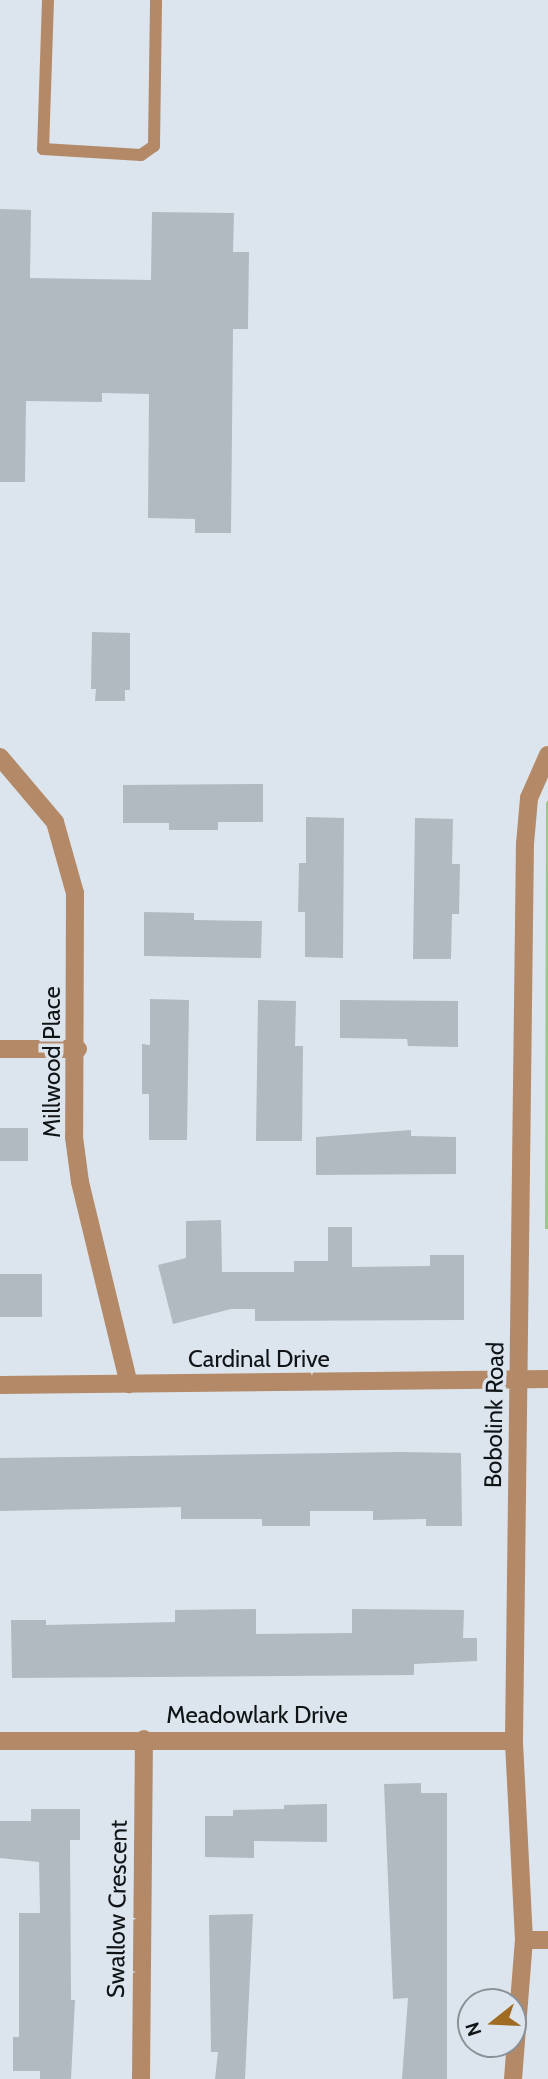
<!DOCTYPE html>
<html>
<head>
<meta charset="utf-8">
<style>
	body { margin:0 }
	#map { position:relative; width:548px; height:2079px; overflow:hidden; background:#dce5ed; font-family:Cabin,sans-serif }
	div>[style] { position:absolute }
	.green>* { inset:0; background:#9cc78c }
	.building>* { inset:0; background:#b1b9c1; transform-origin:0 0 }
	.service>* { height:12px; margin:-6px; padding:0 6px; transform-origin:6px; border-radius:6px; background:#b38968 }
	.minor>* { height:18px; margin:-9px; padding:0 9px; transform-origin:9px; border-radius:9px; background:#b38968 }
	span { translate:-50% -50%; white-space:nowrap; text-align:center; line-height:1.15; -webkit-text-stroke:7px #dce5ed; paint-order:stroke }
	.street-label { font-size:24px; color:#111417 }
	.north { position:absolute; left:457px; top:1988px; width:70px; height:70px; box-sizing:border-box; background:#dce5ed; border:2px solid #8b9197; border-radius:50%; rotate:252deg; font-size:19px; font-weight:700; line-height:28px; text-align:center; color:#111417 }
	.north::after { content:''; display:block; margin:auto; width:24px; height:32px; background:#a06c23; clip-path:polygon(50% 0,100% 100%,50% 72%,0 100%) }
</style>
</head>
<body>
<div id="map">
	<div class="green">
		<div style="clip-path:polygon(548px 800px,548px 1229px,545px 1229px,546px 803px)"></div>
	</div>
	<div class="building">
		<div style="clip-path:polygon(0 209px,31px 210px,30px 278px,151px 280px,152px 212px,234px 213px,233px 252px,249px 252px,248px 329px,233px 329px,231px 533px,195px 533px,195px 519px,148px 518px,149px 394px,102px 393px,102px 402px,26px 401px,25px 482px,0 482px)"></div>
		<div style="clip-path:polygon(92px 632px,130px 633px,130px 690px,125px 690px,125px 701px,95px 701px,96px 689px,91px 689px)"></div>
		<div style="clip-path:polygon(263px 784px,263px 822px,218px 822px,218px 830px,169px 830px,169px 823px,123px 823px,123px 785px)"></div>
		<div style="clip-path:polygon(306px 817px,344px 818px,343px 958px,305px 957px,305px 912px,298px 912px,299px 863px,306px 863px)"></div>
		<div style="clip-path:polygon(415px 818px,453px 819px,452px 864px,460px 864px,459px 914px,452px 914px,451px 959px,413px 959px)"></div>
		<div style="clip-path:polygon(144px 912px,194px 913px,194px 920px,262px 921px,261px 958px,144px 956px)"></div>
		<div style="clip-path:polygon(150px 999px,189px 1000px,187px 1140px,149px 1140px,149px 1094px,142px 1094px,142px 1044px,150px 1045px)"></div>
		<div style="clip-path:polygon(258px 1000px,296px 1001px,295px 1046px,303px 1046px,302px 1141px,256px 1141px)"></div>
		<div style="clip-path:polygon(340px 1000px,458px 1001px,458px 1047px,408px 1046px,407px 1039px,340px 1038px)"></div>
		<div style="left:0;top:1128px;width:28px;height:33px"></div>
		<div style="clip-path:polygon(411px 1130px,411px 1136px,456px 1137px,456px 1174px,316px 1175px,316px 1137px)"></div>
		<div style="clip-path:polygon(221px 1220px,222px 1272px,294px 1272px,294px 1261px,328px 1261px,328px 1227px,352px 1227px,352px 1267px,430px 1266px,430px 1255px,464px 1255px,464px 1320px,255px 1321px,255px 1309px,231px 1309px,173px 1324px,158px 1265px,186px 1258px,186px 1221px)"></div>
		<div style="left:0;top:1274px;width:42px;height:43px"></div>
		<div style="clip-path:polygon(401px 1452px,461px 1453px,462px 1526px,426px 1526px,426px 1519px,373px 1520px,373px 1511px,310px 1511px,310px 1526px,262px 1526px,262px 1519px,181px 1519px,181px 1507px,0 1511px,0 1458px)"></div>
		<div style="clip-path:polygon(256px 1609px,256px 1634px,352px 1633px,352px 1609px,464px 1610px,463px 1638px,477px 1638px,477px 1661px,414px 1664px,414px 1675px,12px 1678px,11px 1620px,46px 1620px,46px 1625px,175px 1622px,175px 1610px)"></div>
		<div style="clip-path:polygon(421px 1783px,421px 1793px,447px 1793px,447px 2079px,402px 2079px,408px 1998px,393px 1999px,384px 1784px)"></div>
		<div style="clip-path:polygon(327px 1804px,327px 1842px,254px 1841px,254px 1858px,205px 1857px,205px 1816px,233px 1816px,233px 1810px,284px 1809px,284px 1805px)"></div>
		<div style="clip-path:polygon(31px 1809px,80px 1809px,80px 1840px,70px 1840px,71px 2000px,75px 2000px,71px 2079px,40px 2079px,40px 2071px,13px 2071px,13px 2037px,19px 2037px,19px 1913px,40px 1913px,39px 1862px,0 1858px,0 1821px,31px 1821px)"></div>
		<div style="clip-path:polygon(253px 1914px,245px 2079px,215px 2079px,218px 2052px,211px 2052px,209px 1915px)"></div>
	</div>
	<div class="service">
		<div style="left:48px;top:0;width:149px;rotate:91.9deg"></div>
		<div style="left:43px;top:149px;width:98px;rotate:3.5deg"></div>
		<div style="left:141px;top:155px;width:16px;rotate:-35deg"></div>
		<div style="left:154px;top:146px;width:146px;rotate:-89.2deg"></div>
	</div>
	<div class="minor">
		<div style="left:0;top:757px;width:85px;rotate:49.8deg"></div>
		<div style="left:55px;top:822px;width:74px;rotate:74.3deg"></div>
		<div style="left:75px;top:893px;width:244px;rotate:90.2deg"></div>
		<div style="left:74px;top:1137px;width:45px;rotate:82.4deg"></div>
		<div style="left:80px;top:1182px;width:208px;rotate:76.4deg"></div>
		<div style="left:0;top:1049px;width:78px"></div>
		<div style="left:0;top:1385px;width:548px;rotate:-0.63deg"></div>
		<div style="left:0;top:1741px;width:514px"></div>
		<div style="left:524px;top:1940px;width:24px"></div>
		<div style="left:141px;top:2079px;width:340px;rotate:-89.5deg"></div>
		<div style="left:513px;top:2079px;width:139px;rotate:-85.5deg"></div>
		<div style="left:524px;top:1940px;width:199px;rotate:-92.9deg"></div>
		<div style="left:514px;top:1741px;width:897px;rotate:-89.3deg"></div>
		<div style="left:525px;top:844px;width:46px;rotate:-85deg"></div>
		<div style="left:529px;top:798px;width:47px;rotate:-66.2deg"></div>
	</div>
	<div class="street-label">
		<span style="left:52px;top:1062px;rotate:-90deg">Millwood Place</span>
		<span style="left:259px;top:1359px">Cardinal Drive</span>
		<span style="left:494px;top:1415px;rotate:-89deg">Bobolink Road</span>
		<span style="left:257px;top:1715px">Meadowlark Drive</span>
		<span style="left:117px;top:1909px;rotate:-89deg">Swallow Crescent</span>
	</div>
	<div class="north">N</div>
</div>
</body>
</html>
